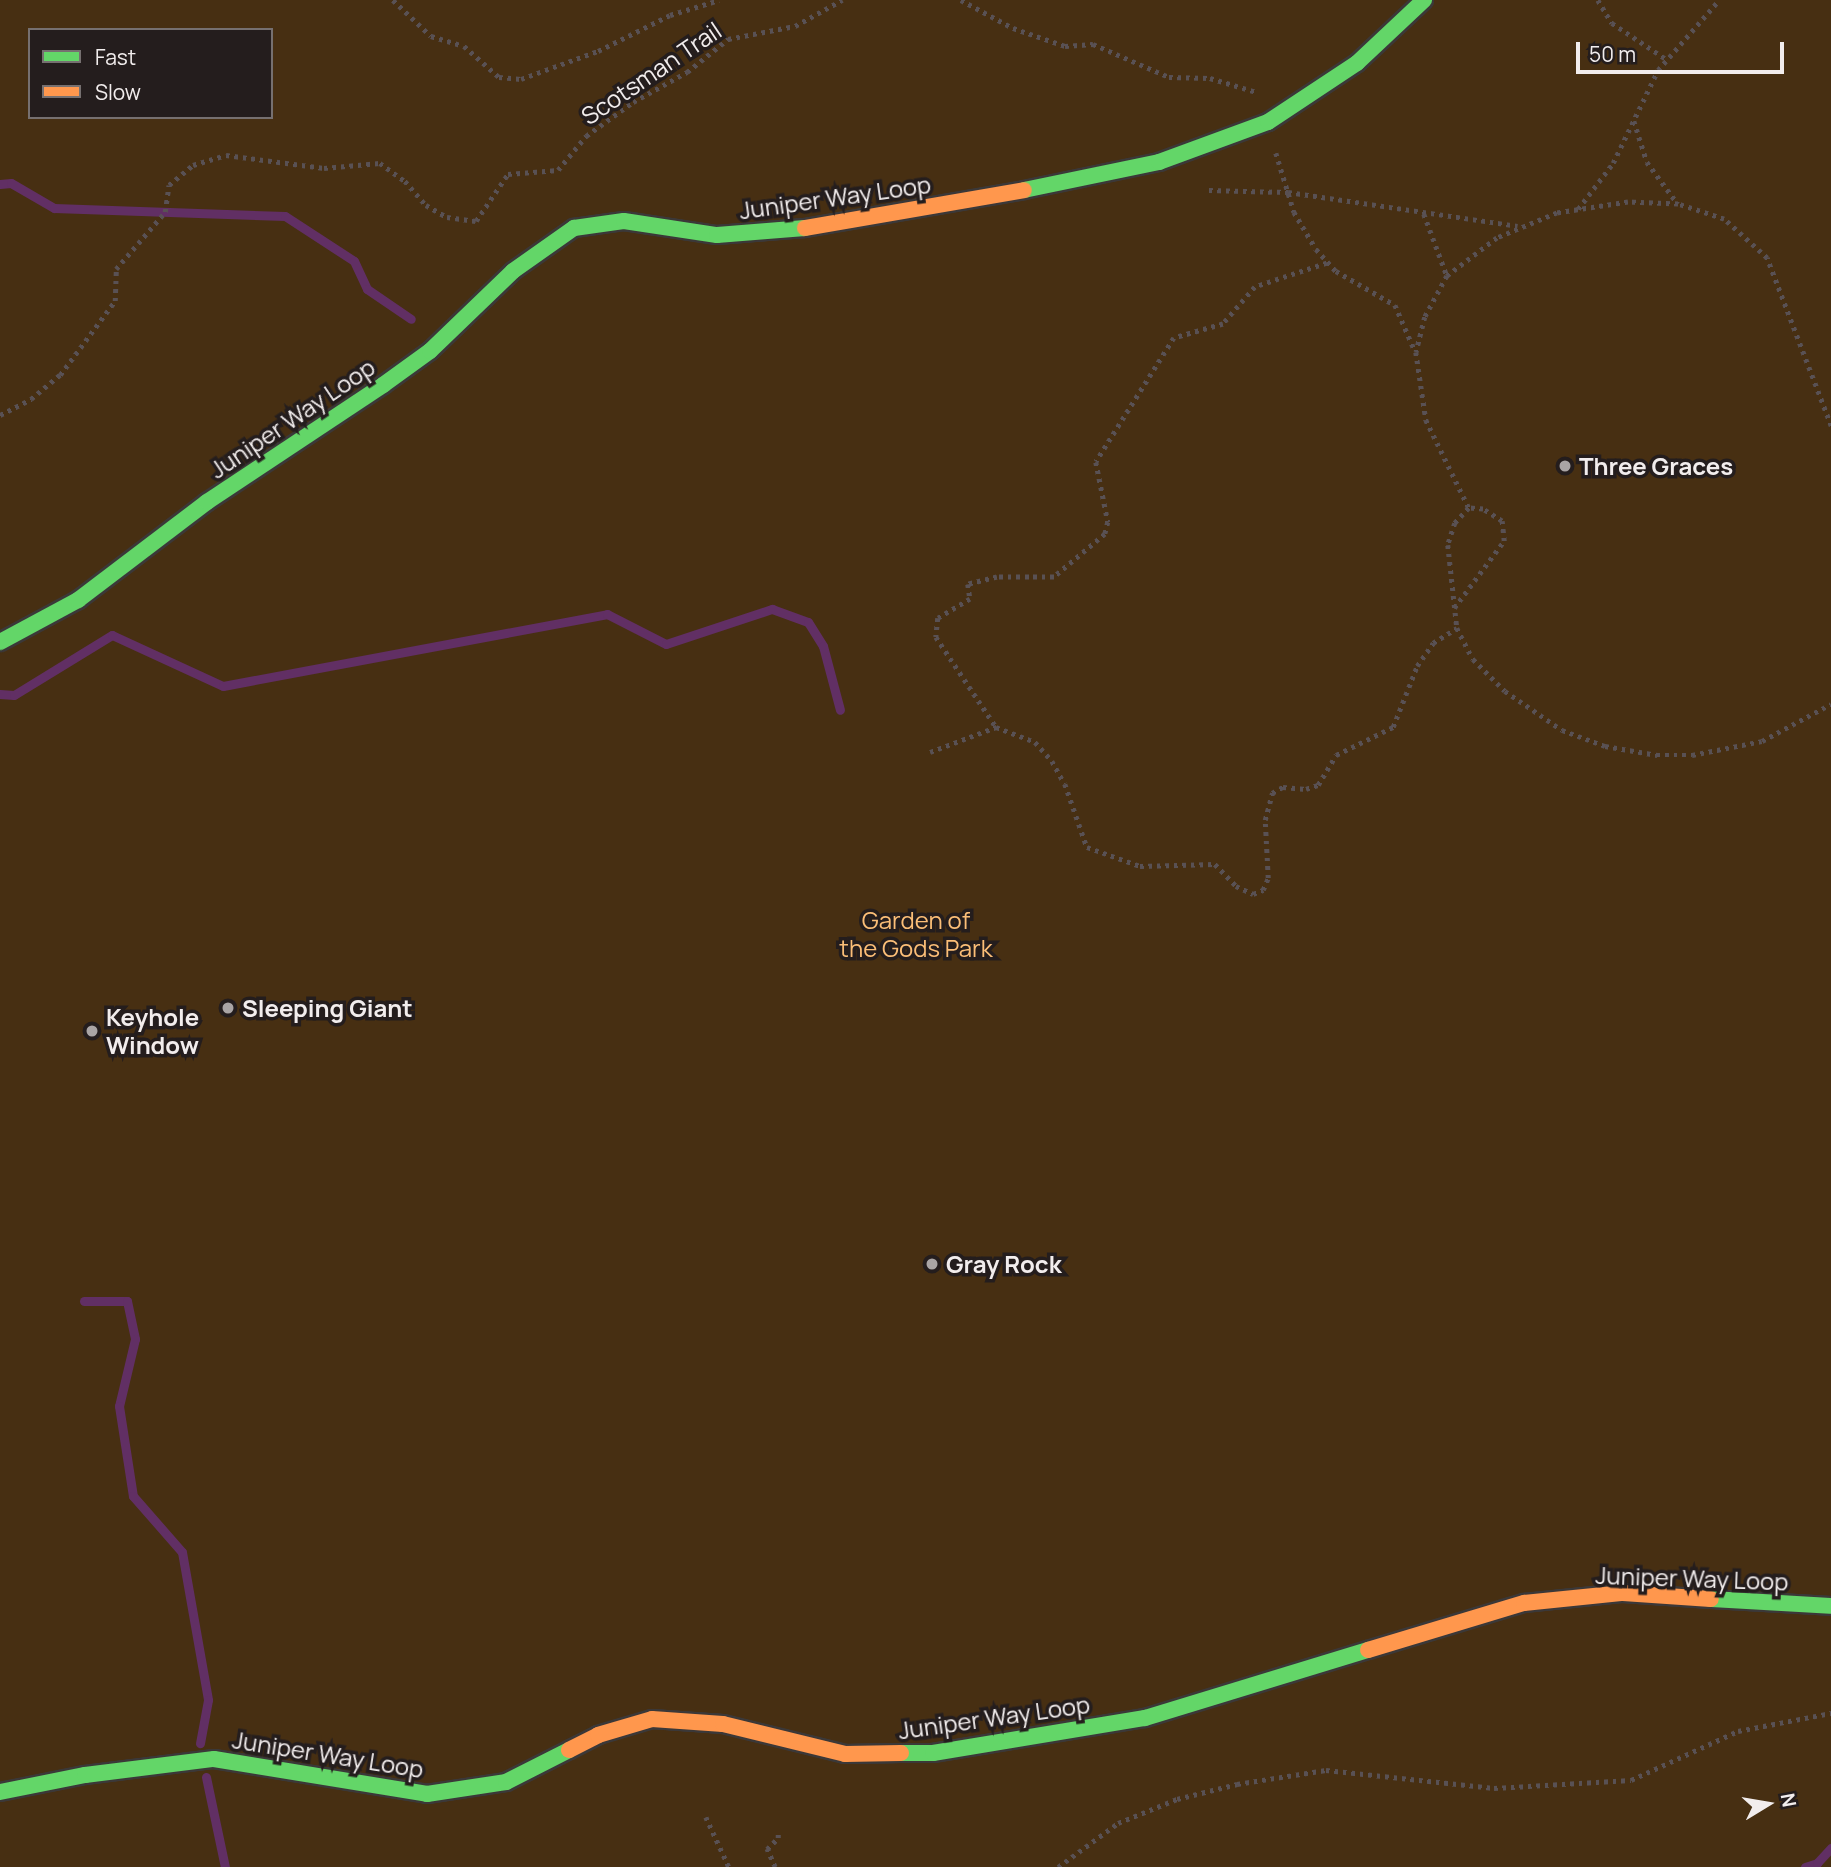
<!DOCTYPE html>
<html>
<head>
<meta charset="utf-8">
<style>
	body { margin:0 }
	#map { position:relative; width:1831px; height:1867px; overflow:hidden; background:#231e1e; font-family:Manrope,sans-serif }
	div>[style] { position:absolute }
	.green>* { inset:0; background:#472f12 }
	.stream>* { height:9px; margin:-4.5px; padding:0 4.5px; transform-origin:4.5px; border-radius:4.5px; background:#612f64 }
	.path>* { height:4.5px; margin-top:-2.25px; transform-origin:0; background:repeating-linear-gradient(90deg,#595154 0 3.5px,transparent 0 8.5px) }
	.roads { filter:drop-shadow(2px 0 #3b3838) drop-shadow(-2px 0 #3b3838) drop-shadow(0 2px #3b3838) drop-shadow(0 -2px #3b3838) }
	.fast>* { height:16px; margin:-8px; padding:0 8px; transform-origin:8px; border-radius:8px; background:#63d668 }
	.slow>* { height:16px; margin:-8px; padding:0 8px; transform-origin:8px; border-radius:8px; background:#ff974d }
	.dots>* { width:19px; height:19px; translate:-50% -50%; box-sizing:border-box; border:4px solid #241d1d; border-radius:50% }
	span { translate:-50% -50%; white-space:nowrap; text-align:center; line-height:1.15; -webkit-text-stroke:7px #241d1d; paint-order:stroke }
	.street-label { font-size:24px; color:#f2eded }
	.poi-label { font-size:24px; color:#f2eded; font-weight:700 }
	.left { translate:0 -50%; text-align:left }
	.park-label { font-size:24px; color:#fbbe77 }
	.legend { position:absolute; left:28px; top:28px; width:245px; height:91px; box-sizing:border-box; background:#241d1d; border:2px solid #767070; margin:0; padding:9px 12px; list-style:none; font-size:21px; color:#f2eded }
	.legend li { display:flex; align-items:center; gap:14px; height:35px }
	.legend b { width:35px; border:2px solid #767070 }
	.north { position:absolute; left:1733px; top:1769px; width:70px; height:70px; -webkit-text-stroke:5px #241d1d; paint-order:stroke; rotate:79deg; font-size:19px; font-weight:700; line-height:28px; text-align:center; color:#f2eded }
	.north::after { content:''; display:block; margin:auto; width:24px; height:32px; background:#f2eded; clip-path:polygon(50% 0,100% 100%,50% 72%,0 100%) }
	.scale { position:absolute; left:1576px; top:42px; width:208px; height:32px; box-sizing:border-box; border:4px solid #f2eded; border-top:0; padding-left:9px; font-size:21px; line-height:24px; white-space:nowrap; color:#f2eded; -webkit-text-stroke:5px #241d1d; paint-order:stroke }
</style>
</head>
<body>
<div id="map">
	<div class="green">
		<div style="clip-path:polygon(evenodd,0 0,1831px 0,1831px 1867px,0 1867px,0 0,30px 30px,271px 30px,271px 117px,30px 117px,30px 30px)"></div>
	</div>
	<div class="stream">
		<div style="left:0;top:184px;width:11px;rotate:-5deg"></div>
		<div style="left:11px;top:183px;width:50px;rotate:30.2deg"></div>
		<div style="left:54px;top:208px;width:231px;rotate:2deg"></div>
		<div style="left:285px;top:216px;width:82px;rotate:33.1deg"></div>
		<div style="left:354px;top:261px;width:31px;rotate:65deg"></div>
		<div style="left:367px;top:289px;width:53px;rotate:34.3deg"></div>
		<div style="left:0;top:694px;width:14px;rotate:4deg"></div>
		<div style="left:14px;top:695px;width:115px;rotate:-31.5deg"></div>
		<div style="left:112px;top:635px;width:122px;rotate:24.7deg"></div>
		<div style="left:223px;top:686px;width:391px;rotate:-10.6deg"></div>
		<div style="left:607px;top:614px;width:66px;rotate:27deg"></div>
		<div style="left:666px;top:644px;width:112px;rotate:-18.3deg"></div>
		<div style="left:772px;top:609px;width:38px;rotate:20deg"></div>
		<div style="left:808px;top:622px;width:28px;rotate:58deg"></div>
		<div style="left:823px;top:646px;width:66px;rotate:75.1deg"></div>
		<div style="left:84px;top:1301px;width:43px"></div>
		<div style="left:127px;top:1301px;width:39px;rotate:78deg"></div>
		<div style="left:135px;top:1339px;width:69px;rotate:103.4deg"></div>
		<div style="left:119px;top:1406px;width:91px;rotate:81.2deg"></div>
		<div style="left:133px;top:1496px;width:74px;rotate:48.8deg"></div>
		<div style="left:182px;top:1552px;width:150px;rotate:80deg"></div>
		<div style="left:208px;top:1700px;width:44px;rotate:100.5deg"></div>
		<div style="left:206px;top:1777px;width:92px;rotate:78.1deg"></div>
		<div style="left:1805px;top:1867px;width:13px;rotate:-18deg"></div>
		<div style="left:1817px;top:1863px;width:21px;rotate:-47deg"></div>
	</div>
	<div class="path">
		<div style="left:393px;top:0;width:52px;rotate:43.5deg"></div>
		<div style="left:431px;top:36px;width:34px;rotate:17deg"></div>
		<div style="left:464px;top:46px;width:47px;rotate:41.5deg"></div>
		<div style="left:499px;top:77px;width:22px;rotate:5deg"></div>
		<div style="left:521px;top:79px;width:82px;rotate:-20deg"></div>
		<div style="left:598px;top:51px;width:80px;rotate:-26.6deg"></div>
		<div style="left:670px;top:15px;width:51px;rotate:-17deg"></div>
		<div style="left:961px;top:0;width:59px;rotate:28.3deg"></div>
		<div style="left:1013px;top:28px;width:55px;rotate:19.1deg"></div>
		<div style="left:1065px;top:46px;width:28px;rotate:-4deg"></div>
		<div style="left:1093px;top:44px;width:83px;rotate:23.5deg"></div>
		<div style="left:1169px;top:77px;width:41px;rotate:1.4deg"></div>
		<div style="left:1210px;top:78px;width:48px;rotate:16.9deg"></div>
		<div style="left:1598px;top:0;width:27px;rotate:59deg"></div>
		<div style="left:1612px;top:23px;width:65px;rotate:33.7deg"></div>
		<div style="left:1634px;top:121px;width:43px;rotate:72.4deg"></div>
		<div style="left:1647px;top:162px;width:52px;rotate:53.6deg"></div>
		<div style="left:1276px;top:153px;width:62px;rotate:73deg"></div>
		<div style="left:1294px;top:212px;width:43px;rotate:59.3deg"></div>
		<div style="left:1316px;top:249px;width:30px;rotate:48deg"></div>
		<div style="left:1336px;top:271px;width:68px;rotate:30deg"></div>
		<div style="left:1395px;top:305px;width:50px;rotate:66.5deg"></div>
		<div style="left:1209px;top:190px;width:79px;rotate:1.5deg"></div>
		<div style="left:1288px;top:192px;width:232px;rotate:8.4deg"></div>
		<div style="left:1578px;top:209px;width:58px;rotate:-52.7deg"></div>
		<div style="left:1613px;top:163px;width:103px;rotate:-64.2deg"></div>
		<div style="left:1658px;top:70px;width:93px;rotate:-48.9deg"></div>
		<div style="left:1424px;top:214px;width:66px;rotate:69.6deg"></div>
		<div style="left:1327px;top:263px;width:76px;rotate:161.6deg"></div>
		<div style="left:1255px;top:287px;width:49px;rotate:130.9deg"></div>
		<div style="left:1223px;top:324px;width:51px;rotate:164.1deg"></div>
		<div style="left:1174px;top:338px;width:146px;rotate:122.2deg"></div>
		<div style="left:1096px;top:462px;width:61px;rotate:78.7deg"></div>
		<div style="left:1108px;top:522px;width:12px;rotate:104deg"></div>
		<div style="left:1105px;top:534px;width:67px;rotate:139.9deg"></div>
		<div style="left:1054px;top:577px;width:57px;rotate:180deg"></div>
		<div style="left:997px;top:577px;width:30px;rotate:166deg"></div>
		<div style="left:968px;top:584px;width:15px;rotate:82deg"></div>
		<div style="left:970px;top:599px;width:37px;rotate:149deg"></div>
		<div style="left:938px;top:618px;width:19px;rotate:96deg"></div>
		<div style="left:936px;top:637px;width:108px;rotate:56.3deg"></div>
		<div style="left:996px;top:727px;width:42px;rotate:21deg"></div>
		<div style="left:1035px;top:742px;width:25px;rotate:48deg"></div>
		<div style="left:1052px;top:761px;width:26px;rotate:61deg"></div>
		<div style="left:1065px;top:784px;width:67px;rotate:70.8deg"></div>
		<div style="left:1087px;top:847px;width:56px;rotate:19.7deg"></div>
		<div style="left:1140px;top:866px;width:75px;rotate:-1.5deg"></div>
		<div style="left:1215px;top:864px;width:30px;rotate:46deg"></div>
		<div style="left:1236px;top:886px;width:19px;rotate:25deg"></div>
		<div style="left:1253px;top:894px;width:11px;rotate:-22deg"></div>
		<div style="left:1263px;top:890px;width:13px;rotate:-67deg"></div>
		<div style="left:1268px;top:878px;width:58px;rotate:-93deg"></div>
		<div style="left:1265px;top:820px;width:28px;rotate:-75deg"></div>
		<div style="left:1272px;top:793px;width:13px;rotate:-29deg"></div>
		<div style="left:1283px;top:787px;width:23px;rotate:5deg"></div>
		<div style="left:1306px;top:789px;width:13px;rotate:-18deg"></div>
		<div style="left:1318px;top:785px;width:35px;rotate:-59deg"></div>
		<div style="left:1336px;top:755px;width:64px;rotate:-26.2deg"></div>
		<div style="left:1393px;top:727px;width:66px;rotate:-68.5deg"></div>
		<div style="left:1417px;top:666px;width:28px;rotate:-55deg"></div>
		<div style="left:1433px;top:643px;width:28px;rotate:-32deg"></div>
		<div style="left:0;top:415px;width:35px;rotate:-27deg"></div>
		<div style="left:31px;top:399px;width:38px;rotate:-40deg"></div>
		<div style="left:60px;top:375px;width:92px;rotate:-53.4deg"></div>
		<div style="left:115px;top:301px;width:32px;rotate:-88deg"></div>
		<div style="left:116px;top:269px;width:75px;rotate:-49.3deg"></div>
		<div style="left:165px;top:212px;width:27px;rotate:-82deg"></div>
		<div style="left:169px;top:185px;width:31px;rotate:-40deg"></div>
		<div style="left:193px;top:165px;width:34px;rotate:-17deg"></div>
		<div style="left:226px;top:155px;width:99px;rotate:7.6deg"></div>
		<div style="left:324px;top:168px;width:56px;rotate:-5.1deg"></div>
		<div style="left:380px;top:163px;width:31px;rotate:36deg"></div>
		<div style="left:405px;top:181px;width:32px;rotate:49deg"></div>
		<div style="left:426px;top:205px;width:24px;rotate:30deg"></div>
		<div style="left:447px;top:217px;width:29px;rotate:8deg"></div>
		<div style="left:476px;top:221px;width:57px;rotate:-55.8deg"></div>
		<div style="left:508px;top:174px;width:50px;rotate:-4.6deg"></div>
		<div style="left:558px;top:170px;width:44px;rotate:-50.5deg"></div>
		<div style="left:586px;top:136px;width:58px;rotate:-35.9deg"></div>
		<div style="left:633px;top:102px;width:62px;rotate:-29.1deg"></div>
		<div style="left:687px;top:72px;width:53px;rotate:-38.8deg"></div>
		<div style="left:728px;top:39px;width:68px;rotate:-11deg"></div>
		<div style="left:795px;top:26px;width:54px;rotate:-29deg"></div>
		<div style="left:1831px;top:426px;width:180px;rotate:-110.9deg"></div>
		<div style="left:1767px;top:258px;width:58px;rotate:-137.8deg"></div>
		<div style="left:1724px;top:219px;width:48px;rotate:-161.9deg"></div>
		<div style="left:1678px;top:204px;width:50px;rotate:-177.7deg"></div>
		<div style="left:1628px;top:202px;width:72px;rotate:171.2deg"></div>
		<div style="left:1557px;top:213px;width:65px;rotate:157.4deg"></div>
		<div style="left:1497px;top:238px;width:63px;rotate:142.8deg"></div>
		<div style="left:1447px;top:276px;width:47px;rotate:118.2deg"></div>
		<div style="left:1425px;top:317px;width:36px;rotate:104deg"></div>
		<div style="left:1416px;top:352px;width:69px;rotate:81.6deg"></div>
		<div style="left:1426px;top:420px;width:98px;rotate:64deg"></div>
		<div style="left:1469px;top:508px;width:21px;rotate:133deg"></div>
		<div style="left:1455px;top:523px;width:23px;rotate:108deg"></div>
		<div style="left:1448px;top:545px;width:83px;rotate:83.8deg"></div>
		<div style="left:1457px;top:628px;width:35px;rotate:63deg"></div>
		<div style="left:1473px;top:659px;width:45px;rotate:45deg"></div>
		<div style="left:1505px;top:691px;width:69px;rotate:34.4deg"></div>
		<div style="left:1562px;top:730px;width:46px;rotate:20.4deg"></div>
		<div style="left:1605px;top:746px;width:53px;rotate:9.8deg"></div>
		<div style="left:1657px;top:755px;width:35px"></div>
		<div style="left:1692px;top:755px;width:71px;rotate:-11.3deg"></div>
		<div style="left:1762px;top:741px;width:78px;rotate:-28.2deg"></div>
		<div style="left:1454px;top:608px;width:84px;rotate:-53.3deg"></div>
		<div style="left:1504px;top:541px;width:20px;rotate:-96deg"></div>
		<div style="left:1502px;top:521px;width:22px;rotate:-148deg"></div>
		<div style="left:1483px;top:509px;width:14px;rotate:-176deg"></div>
		<div style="left:930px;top:752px;width:71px;rotate:-20.7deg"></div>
		<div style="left:706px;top:1817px;width:55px;rotate:65.3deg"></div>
		<div style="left:775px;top:1867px;width:20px;rotate:-114deg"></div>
		<div style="left:767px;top:1849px;width:16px;rotate:-45deg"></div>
		<div style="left:778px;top:1838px;width:8px;rotate:-90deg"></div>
		<div style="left:1058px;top:1867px;width:74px;rotate:-36.3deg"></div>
		<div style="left:1118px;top:1823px;width:64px;rotate:-22.1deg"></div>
		<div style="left:1177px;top:1799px;width:62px;rotate:-14deg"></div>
		<div style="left:1237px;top:1784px;width:90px;rotate:-8.9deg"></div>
		<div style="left:1326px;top:1770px;width:169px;rotate:6.1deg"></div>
		<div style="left:1494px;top:1788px;width:137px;rotate:-3.3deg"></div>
		<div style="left:1631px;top:1780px;width:118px;rotate:-24.6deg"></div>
		<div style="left:1738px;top:1731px;width:95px;rotate:-11deg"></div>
	</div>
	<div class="roads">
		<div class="fast">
			<div style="left:1024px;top:190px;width:138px;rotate:-11.7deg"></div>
			<div style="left:1159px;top:162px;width:116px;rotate:-20.2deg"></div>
			<div style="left:1268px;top:122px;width:107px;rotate:-33.5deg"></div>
			<div style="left:1357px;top:63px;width:92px;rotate:-43.2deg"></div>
			<div style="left:0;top:642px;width:89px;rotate:-28.3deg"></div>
			<div style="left:78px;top:600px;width:162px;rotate:-37.2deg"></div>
			<div style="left:207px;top:502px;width:211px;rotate:-33.6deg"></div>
			<div style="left:383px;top:385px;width:58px;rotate:-35.9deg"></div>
			<div style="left:430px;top:351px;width:115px;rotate:-43.9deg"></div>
			<div style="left:513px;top:271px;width:75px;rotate:-35.2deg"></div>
			<div style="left:574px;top:228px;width:50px;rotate:-8deg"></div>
			<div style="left:624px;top:221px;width:94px;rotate:8.6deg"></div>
			<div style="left:717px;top:235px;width:88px;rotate:-4.5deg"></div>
			<div style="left:1711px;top:1599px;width:120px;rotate:3.3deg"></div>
			<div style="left:901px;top:1753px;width:32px"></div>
			<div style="left:933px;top:1753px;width:215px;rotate:-9.4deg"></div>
			<div style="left:1145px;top:1718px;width:233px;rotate:-17deg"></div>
			<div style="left:0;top:1792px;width:87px;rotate:-11.3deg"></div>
			<div style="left:85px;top:1775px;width:130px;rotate:-7.1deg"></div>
			<div style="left:214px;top:1759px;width:216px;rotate:9.3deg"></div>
			<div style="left:427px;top:1794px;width:80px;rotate:-8.6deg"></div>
			<div style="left:506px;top:1782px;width:71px;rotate:-26.9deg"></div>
		</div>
		<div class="slow">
			<div style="left:805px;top:228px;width:222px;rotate:-9.8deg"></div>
			<div style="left:1368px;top:1650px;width:163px;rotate:-16.8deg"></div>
			<div style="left:1524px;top:1603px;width:100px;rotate:-5.8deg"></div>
			<div style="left:1623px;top:1593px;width:88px;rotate:3.9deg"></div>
			<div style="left:569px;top:1750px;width:33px;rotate:-27deg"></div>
			<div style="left:598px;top:1735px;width:56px;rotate:-16.5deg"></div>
			<div style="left:652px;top:1719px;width:71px;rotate:4deg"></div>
			<div style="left:723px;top:1724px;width:126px;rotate:13.8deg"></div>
			<div style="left:845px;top:1754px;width:56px;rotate:-1deg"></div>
		</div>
	</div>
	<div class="dots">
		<div style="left:1565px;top:466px;background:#aaa5a5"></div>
		<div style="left:228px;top:1008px;background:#aaa5a5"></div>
		<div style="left:92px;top:1031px;background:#aaa5a5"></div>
		<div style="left:932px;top:1264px;background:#aaa5a5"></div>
	</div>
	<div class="street-label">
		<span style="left:651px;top:73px;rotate:-34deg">Scotsman Trail</span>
		<span style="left:835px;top:197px;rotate:-8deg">Juniper Way Loop</span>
		<span style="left:292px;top:418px;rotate:-34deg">Juniper Way Loop</span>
		<span style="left:1692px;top:1578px;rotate:2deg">Juniper Way Loop</span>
		<span style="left:994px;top:1717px;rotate:-8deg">Juniper Way Loop</span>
		<span style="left:328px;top:1754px;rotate:9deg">Juniper Way Loop</span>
	</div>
	<div class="poi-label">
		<span class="left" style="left:1579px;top:466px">Three Graces</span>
		<span class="left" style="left:242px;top:1008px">Sleeping Giant</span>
		<span class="left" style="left:106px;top:1031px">Keyhole<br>Window</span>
		<span class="left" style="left:946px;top:1264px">Gray Rock</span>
	</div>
	<div class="park-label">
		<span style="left:916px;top:934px">Garden of<br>the Gods Park</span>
	</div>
	<ul class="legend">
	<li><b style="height:9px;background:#63d668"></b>Fast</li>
	<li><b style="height:9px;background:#ff974d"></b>Slow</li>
	</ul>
	<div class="north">N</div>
	<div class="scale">50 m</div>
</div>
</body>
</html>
